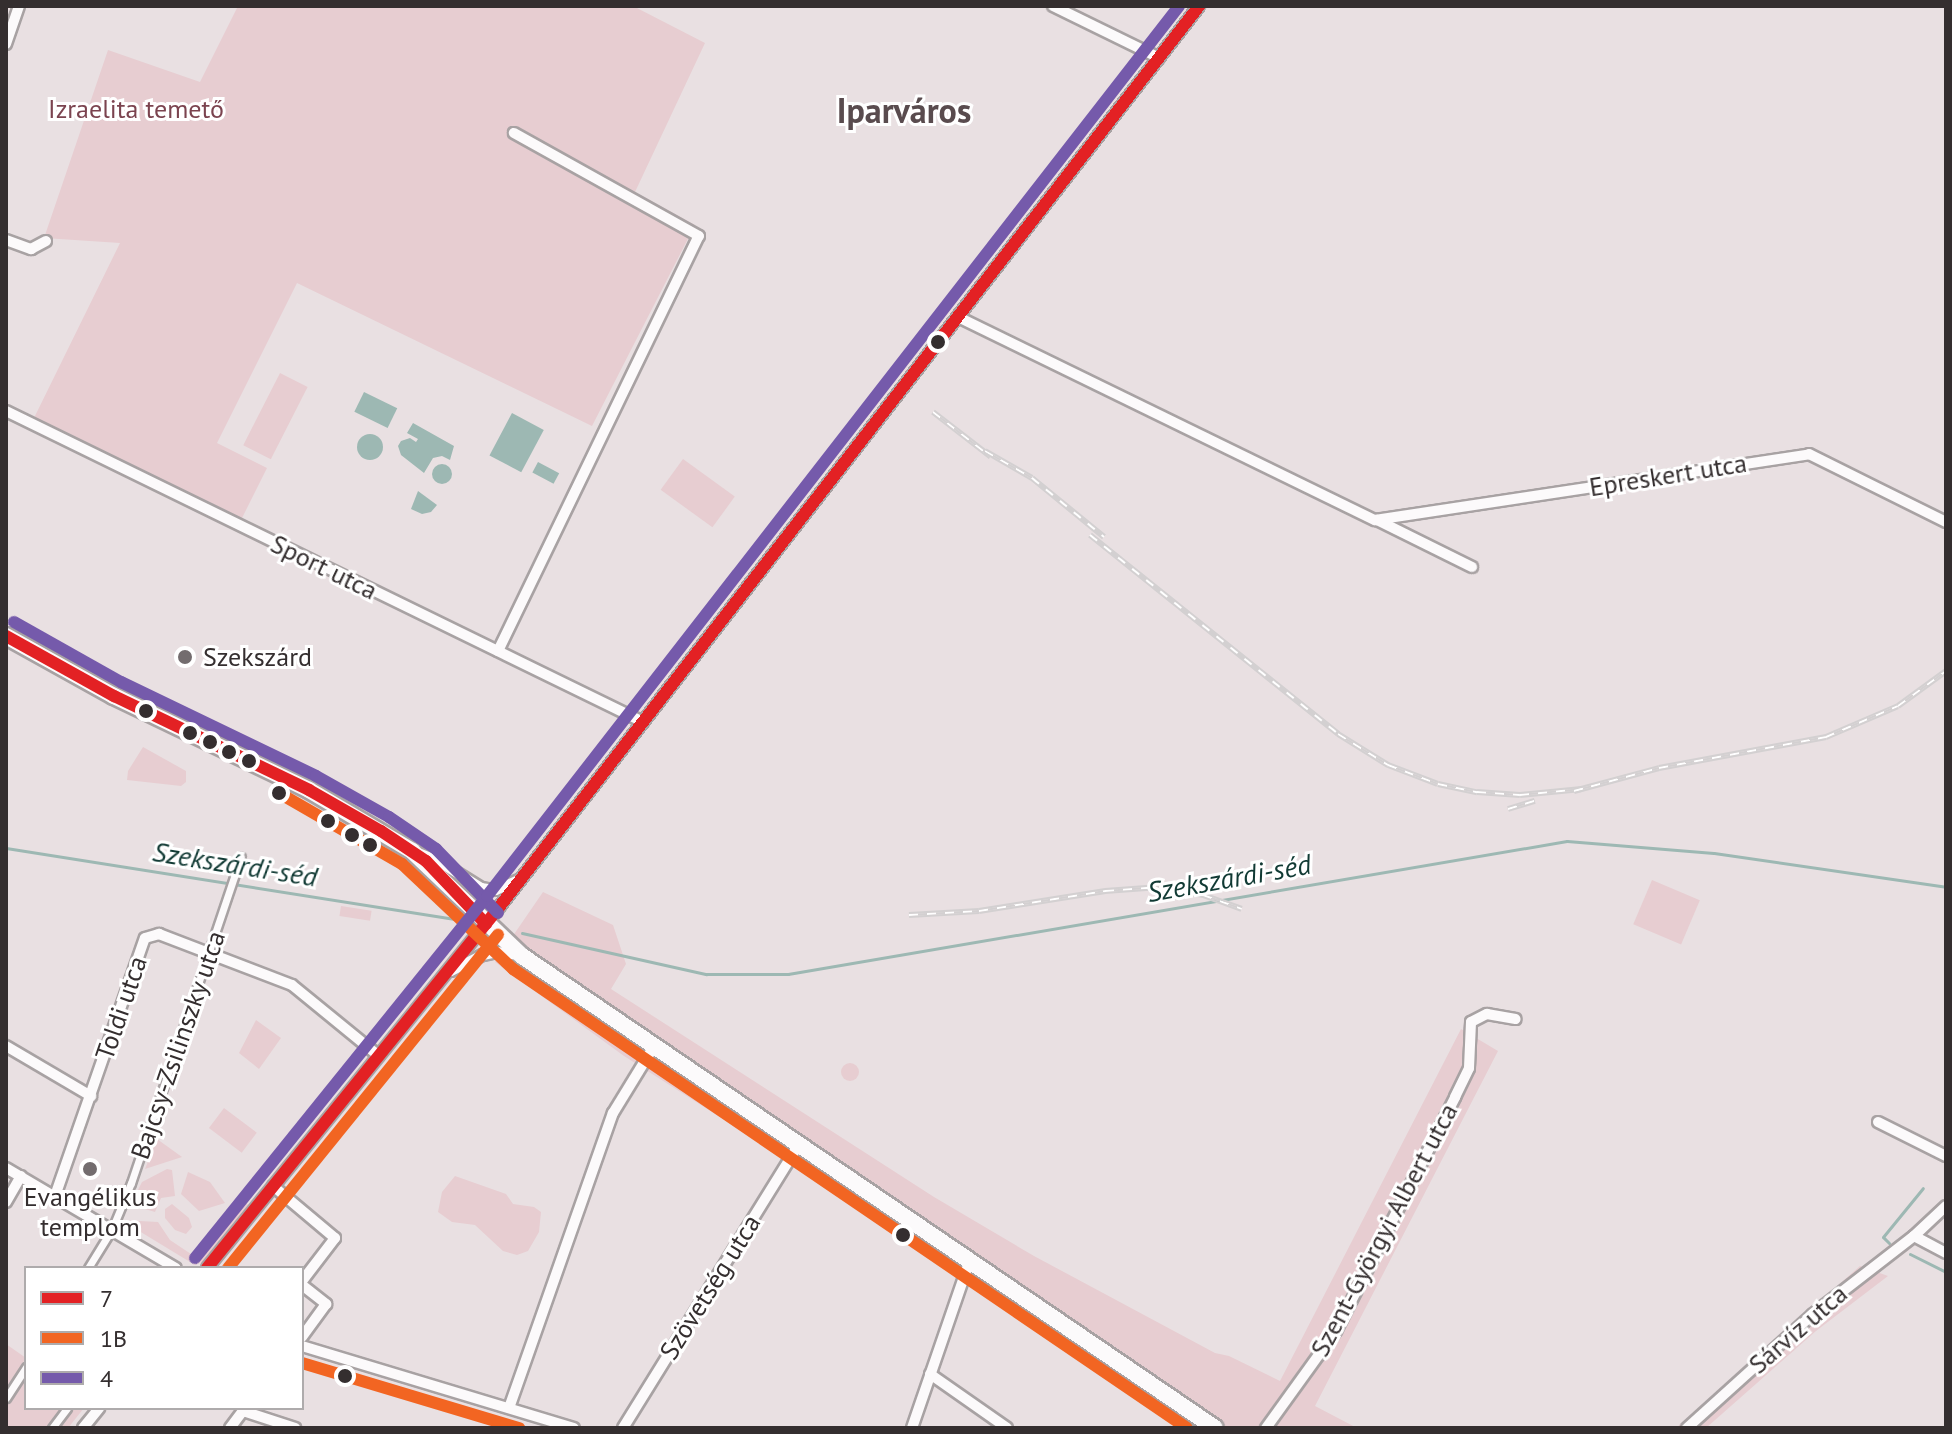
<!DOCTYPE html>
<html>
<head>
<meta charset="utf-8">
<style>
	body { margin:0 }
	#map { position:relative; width:1952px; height:1434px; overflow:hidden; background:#e9e0e2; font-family:"PT Sans",sans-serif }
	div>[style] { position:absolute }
	.green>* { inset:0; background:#e7cdd1; transform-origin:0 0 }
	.round { border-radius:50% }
	.water>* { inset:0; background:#9db8b3; transform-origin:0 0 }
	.stream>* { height:3px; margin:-1.5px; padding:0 1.5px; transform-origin:1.5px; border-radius:1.5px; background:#9db8b3 }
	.roads { filter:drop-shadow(2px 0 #a8a2a3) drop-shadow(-2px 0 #a8a2a3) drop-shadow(0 2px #a8a2a3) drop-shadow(0 -2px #a8a2a3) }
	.pedestrian>* { height:7px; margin:-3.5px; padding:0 3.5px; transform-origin:3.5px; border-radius:3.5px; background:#fcfafb }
	.minor>* { height:10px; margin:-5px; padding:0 5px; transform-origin:5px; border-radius:5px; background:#fcfafb }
	.primary>* { height:16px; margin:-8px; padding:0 8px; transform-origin:8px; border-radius:8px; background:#fcfafb }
	.rail>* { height:6px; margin-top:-3px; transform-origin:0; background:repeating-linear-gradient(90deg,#fff 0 9px,#d3d0d1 0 18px); box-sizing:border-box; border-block:2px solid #d3d0d1 }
	.bus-1>* { height:12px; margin:-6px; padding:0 6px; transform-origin:6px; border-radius:6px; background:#e32124 }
	.bus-2>* { height:12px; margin:-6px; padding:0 6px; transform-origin:6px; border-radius:6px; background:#f26522 }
	.bus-3>* { height:12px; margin:-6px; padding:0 6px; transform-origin:6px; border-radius:6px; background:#755aab }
	.dots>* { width:22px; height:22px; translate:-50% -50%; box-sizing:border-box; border:4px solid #fff; border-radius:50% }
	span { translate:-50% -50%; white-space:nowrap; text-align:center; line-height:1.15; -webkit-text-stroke:6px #fff; paint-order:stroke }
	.park-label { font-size:26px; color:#7b434f }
	.street-label { font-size:26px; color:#342e2f }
	.poi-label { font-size:26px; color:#342e2f }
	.left { translate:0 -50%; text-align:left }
	.water-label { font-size:28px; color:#113a34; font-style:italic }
	.district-label { font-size:34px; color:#594b4e; font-weight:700 }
	.frame { position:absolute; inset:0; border:8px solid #342e2f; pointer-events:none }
	.legend { position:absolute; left:24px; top:1266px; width:280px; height:144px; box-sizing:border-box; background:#fff; border:2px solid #aeabac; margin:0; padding:10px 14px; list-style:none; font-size:24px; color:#342e2f }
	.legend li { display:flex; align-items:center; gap:16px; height:40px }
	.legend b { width:40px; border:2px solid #aeabac }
</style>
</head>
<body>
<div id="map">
	<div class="green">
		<div style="clip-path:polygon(238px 6px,633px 6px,705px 43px,635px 192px,695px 225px,592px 426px,297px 283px,217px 443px,267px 468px,241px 520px,34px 418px,120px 243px,44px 238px,108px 50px,200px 82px)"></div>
		<div style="left:280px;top:373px;width:31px;height:81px;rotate:27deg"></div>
		<div style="left:683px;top:459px;width:64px;height:38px;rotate:36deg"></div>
		<div style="clip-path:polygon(143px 747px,186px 771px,186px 782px,181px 786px,127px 780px,128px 771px)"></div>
		<div style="left:1652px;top:880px;width:52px;height:48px;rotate:23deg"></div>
		<div style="clip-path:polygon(543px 892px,613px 925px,626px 964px,611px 989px,934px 1197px,1034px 1256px,1215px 1353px,1229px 1356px,1280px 1381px,1461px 1029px,1498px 1051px,1315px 1406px,1357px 1428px,1180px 1428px,905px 1235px,624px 1056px,495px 962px)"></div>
		<div style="left:341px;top:906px;width:31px;height:10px;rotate:9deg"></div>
		<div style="clip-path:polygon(256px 1020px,281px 1038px,259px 1069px,239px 1053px)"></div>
		<div class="round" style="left:841px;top:1063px;width:18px;height:18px"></div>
		<div style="left:224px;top:1108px;width:41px;height:25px;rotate:37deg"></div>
		<div style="clip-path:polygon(157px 1139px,182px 1157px,145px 1169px)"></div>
		<div style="clip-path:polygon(167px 1169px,172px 1170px,175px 1196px,161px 1198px,155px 1212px,135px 1206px,134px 1198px,142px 1182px)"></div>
		<div style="clip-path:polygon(188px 1172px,210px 1182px,225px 1203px,199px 1211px,181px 1194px)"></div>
		<div style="clip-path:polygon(455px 1176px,506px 1194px,513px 1204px,534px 1207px,541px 1212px,539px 1232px,528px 1251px,517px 1255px,503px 1251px,475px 1225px,452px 1222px,438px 1212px,442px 1192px)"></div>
		<div style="clip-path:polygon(245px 1203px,249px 1205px,202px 1262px,195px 1265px,121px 1220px,158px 1222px,170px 1240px,191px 1254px,202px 1256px)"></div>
		<div style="clip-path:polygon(172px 1204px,189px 1218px,192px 1227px,186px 1234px,175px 1230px,165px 1218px,165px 1209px)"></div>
		<div style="clip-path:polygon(1860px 1266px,1888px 1276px,1816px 1331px,1706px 1428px,1676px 1428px)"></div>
		<div style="clip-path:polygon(6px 1344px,26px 1358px,6px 1389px)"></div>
		<div style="clip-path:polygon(26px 1367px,26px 1408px,84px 1408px,68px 1428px,6px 1428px,6px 1398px)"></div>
	</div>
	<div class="water">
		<div style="left:364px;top:392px;width:37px;height:22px;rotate:26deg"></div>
		<div style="left:512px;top:413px;width:36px;height:48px;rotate:28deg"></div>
		<div style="clip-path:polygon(413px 423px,454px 446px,450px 460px,442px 456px,433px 458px,424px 473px,401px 455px,398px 446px,401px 441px,410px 438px,416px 442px,418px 439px,407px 433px)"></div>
		<div class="round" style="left:357px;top:434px;width:26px;height:26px"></div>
		<div style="left:538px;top:462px;width:24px;height:12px;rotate:28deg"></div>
		<div class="round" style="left:432px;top:464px;width:20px;height:20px"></div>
		<div style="clip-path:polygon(418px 491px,437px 505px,431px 512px,422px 514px,411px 509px)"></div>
	</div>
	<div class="stream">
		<div style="left:6px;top:848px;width:459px;rotate:9deg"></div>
		<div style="left:522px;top:933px;width:189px;rotate:12.6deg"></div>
		<div style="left:706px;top:974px;width:82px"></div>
		<div style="left:788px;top:974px;width:790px;rotate:-9.69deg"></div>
		<div style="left:1567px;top:841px;width:147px;rotate:4.7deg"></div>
		<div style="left:1714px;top:853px;width:234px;rotate:8.3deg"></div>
		<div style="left:1889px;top:1243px;width:8px;rotate:-135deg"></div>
		<div style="left:1883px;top:1237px;width:63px;rotate:-50.8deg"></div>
		<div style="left:1910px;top:1254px;width:40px;rotate:26.6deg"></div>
	</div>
	<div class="roads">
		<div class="pedestrian">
			<div style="left:88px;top:1268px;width:46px;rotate:-58.4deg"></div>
			<div style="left:112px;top:1229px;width:50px;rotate:-67.6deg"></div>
			<div style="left:131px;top:1183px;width:344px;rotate:-71.4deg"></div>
			<div style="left:6px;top:1398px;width:37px;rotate:-57deg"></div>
			<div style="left:52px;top:1428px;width:25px;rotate:-53deg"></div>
		</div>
		<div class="minor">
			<div style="left:1053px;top:6px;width:118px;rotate:26.1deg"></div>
			<div style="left:6px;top:44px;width:40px;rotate:-71.1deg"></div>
			<div style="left:6px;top:240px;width:27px;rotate:20deg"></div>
			<div style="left:31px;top:249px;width:17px;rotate:-28deg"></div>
			<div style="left:958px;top:317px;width:464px;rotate:26deg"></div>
			<div style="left:1375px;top:520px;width:439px;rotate:-8.6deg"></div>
			<div style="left:1809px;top:454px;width:153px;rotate:26.4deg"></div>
			<div style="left:6px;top:411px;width:709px;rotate:26.02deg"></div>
			<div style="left:1377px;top:520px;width:106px;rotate:26.3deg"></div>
			<div style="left:498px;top:651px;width:461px;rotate:-64.2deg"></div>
			<div style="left:699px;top:236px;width:212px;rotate:-150.9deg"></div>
			<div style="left:418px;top:853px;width:22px;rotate:22deg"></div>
			<div style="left:438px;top:861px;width:51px;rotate:32.1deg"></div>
			<div style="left:481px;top:888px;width:15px;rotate:8deg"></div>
			<div style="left:496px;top:890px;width:24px;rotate:-24deg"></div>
			<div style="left:451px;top:971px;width:36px;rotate:-27deg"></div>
			<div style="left:483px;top:955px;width:14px;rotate:-12deg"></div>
			<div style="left:497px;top:952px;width:22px;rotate:8deg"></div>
			<div style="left:6px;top:1046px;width:99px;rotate:30.5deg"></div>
			<div style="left:1878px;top:1122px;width:76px;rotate:26.6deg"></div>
			<div style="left:6px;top:1168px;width:197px;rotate:30.5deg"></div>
			<div style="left:273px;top:1186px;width:81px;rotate:40deg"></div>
			<div style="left:335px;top:1238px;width:54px;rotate:127.5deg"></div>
			<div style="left:55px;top:1196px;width:273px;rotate:-70.8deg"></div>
			<div style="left:145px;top:938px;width:15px;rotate:-16deg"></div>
			<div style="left:159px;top:934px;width:142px;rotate:21deg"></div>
			<div style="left:292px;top:985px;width:112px;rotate:39.2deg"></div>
			<div style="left:6px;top:1202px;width:30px;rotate:-60deg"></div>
			<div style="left:1914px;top:1236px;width:36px;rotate:28deg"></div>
			<div style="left:207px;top:1268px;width:466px;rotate:-51deg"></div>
			<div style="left:500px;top:906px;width:1140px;rotate:-52.16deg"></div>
			<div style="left:302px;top:1285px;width:31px;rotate:38deg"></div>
			<div style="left:326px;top:1304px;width:41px;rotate:126deg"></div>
			<div style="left:302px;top:1346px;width:284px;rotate:16.8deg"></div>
			<div style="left:930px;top:1374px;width:94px;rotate:35deg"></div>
			<div style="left:509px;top:1408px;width:313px;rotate:-70.6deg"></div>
			<div style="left:613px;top:1113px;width:79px;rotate:-58.5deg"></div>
			<div style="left:243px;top:1411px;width:55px;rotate:18.1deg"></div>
			<div style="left:83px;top:1428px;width:26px;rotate:-51deg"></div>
			<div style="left:230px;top:1428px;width:25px;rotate:-53deg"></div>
			<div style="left:623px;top:1428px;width:332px;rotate:-58.2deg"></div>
			<div style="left:912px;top:1428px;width:176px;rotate:-71deg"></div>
			<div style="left:1266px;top:1428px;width:120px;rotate:-54.2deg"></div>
			<div style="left:1336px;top:1331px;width:263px;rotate:-63deg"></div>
			<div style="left:1455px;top:1097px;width:32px;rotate:-64deg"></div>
			<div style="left:1469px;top:1068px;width:46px;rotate:-87.5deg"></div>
			<div style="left:1471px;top:1022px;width:18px;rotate:-27deg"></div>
			<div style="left:1487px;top:1014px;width:29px;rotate:10deg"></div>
			<div style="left:1687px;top:1428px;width:169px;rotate:-42.1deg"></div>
			<div style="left:1812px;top:1315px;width:129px;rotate:-37.8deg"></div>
			<div style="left:1914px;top:1236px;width:44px;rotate:-43.2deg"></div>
		</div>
		<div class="primary">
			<div style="left:6px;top:636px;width:124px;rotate:29.1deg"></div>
			<div style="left:114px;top:696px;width:216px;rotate:25.7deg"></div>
			<div style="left:309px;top:790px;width:120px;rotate:30.6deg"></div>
			<div style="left:412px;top:851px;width:152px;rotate:43.7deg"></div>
			<div style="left:522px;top:956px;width:838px;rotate:34.26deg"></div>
		</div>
	</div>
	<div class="rail">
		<div style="left:933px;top:412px;width:73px;rotate:37.8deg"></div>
		<div style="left:985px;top:451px;width:54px;rotate:29.9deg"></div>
		<div style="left:1032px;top:478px;width:93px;rotate:39.3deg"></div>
		<div style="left:1090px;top:535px;width:318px;rotate:38.7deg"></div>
		<div style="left:1338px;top:734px;width:59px;rotate:31.8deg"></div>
		<div style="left:1388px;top:765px;width:53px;rotate:20.8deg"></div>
		<div style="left:1438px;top:784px;width:40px;rotate:12deg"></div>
		<div style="left:1477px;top:792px;width:43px;rotate:4deg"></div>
		<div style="left:1520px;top:795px;width:62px;rotate:-5.5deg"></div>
		<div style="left:1574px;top:791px;width:88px;rotate:-15.1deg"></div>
		<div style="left:1659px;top:768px;width:170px;rotate:-10.5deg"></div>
		<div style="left:1826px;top:737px;width:78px;rotate:-23.3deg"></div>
		<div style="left:1898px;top:706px;width:59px;rotate:-36.1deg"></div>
		<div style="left:1508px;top:809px;width:28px;rotate:-17deg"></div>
		<div style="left:909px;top:915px;width:70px;rotate:-3.3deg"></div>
		<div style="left:979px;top:911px;width:128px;rotate:-9deg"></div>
		<div style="left:1105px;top:891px;width:55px;rotate:-4.2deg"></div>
		<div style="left:1160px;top:887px;width:44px;rotate:10.5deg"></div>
		<div style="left:1203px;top:895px;width:41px;rotate:19.7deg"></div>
	</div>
	<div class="bus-1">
		<div style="left:6px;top:636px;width:124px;rotate:29.1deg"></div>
		<div style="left:114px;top:696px;width:216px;rotate:25.7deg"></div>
		<div style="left:309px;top:790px;width:83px;rotate:29.7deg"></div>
		<div style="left:381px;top:831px;width:54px;rotate:33.7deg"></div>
		<div style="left:426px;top:861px;width:87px;rotate:46.4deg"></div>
		<div style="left:207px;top:1268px;width:466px;rotate:-51deg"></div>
		<div style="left:500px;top:906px;width:1140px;rotate:-52.16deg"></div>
	</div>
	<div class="bus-2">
		<div style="left:279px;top:793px;width:142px;rotate:30deg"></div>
		<div style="left:402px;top:864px;width:153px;rotate:43.4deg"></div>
		<div style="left:513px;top:969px;width:815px;rotate:34.26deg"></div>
		<div style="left:228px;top:1268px;width:429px;rotate:-51deg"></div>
		<div style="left:302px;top:1363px;width:227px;rotate:16.7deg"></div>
	</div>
	<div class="bus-3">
		<div style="left:14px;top:622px;width:123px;rotate:29.3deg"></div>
		<div style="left:121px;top:682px;width:216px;rotate:25.7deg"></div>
		<div style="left:316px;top:776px;width:84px;rotate:29.3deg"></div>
		<div style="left:389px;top:817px;width:57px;rotate:34.2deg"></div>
		<div style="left:436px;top:849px;width:89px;rotate:45.9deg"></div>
		<div style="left:195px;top:1258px;width:465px;rotate:-51.1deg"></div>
		<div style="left:487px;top:896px;width:1127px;rotate:-52.13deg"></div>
	</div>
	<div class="dots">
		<div style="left:938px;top:342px;background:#342e2f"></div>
		<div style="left:185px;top:657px;background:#736c6e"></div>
		<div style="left:146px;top:711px;background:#342e2f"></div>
		<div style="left:190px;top:733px;background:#342e2f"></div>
		<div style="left:210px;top:742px;background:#342e2f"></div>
		<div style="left:229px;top:752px;background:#342e2f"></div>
		<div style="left:249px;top:761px;background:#342e2f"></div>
		<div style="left:279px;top:793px;background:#342e2f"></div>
		<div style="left:328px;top:821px;background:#342e2f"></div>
		<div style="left:352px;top:835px;background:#342e2f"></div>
		<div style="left:370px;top:845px;background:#342e2f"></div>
		<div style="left:90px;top:1169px;background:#736c6e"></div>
		<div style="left:903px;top:1235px;background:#342e2f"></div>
		<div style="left:345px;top:1376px;background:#342e2f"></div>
	</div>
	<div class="park-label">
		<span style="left:136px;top:109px">Izraelita temető</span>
	</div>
	<div class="street-label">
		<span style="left:1668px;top:475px;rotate:-9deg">Epreskert utca</span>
		<span style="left:324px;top:567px;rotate:26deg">Sport utca</span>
		<span style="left:121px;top:1008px;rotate:-71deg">Toldi utca</span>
		<span style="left:178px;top:1045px;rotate:-71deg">Bajcsy-Zsilinszky utca</span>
		<span style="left:1384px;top:1230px;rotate:-62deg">Szent-Györgyi Albert utca</span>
		<span style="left:710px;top:1287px;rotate:-58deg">Szövetség utca</span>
		<span style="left:1798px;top:1329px;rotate:-41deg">Sárvíz utca</span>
	</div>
	<div class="poi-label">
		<span class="left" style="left:203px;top:657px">Szekszárd</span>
		<span style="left:90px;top:1212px">Evangélikus<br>templom</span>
	</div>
	<div class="water-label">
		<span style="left:235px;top:864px;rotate:9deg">Szekszárdi-séd</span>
		<span style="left:1229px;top:878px;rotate:-10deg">Szekszárdi-séd</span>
	</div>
	<div class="district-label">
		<span style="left:904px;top:111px">Iparváros</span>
	</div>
	<div class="frame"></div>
	<ul class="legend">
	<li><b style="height:10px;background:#e32124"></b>7</li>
	<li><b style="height:10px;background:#f26522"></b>1B</li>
	<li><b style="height:10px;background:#755aab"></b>4</li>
	</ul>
</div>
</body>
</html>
